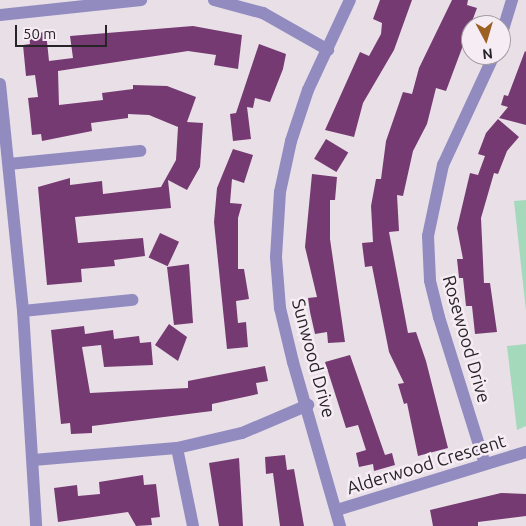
<!DOCTYPE html>
<html>
<head>
<meta charset="utf-8">
<style>
	body { margin:0 }
	#map { position:relative; width:526px; height:526px; overflow:hidden; background:#e8dfe7; font-family:Ubuntu,sans-serif }
	div>[style] { position:absolute }
	.green>* { inset:0; background:#a4d9bc }
	.building>* { inset:0; background:#763a72; transform-origin:0 0 }
	.street>* { height:12px; margin:-6px; padding:0 6px; transform-origin:6px; border-radius:6px; background:#928bc0 }
	span { translate:-50% -50%; white-space:nowrap; text-align:center; line-height:1.15; -webkit-text-stroke:5px #f6ecf4; paint-order:stroke }
	.street-label { font-size:18px; color:#272427 }
	.north { position:absolute; left:461px; top:15px; width:50px; height:50px; box-sizing:border-box; background:#f6ecf4; border:1px solid #a39ca2; border-radius:50%; rotate:174deg; font-size:14px; font-weight:700; line-height:20px; text-align:center; color:#272427 }
	.north::after { content:''; display:block; margin:auto; width:18px; height:22px; background:#9d6023; clip-path:polygon(50% 0,100% 100%,50% 72%,0 100%) }
	.scale { position:absolute; left:15px; top:25px; width:92px; height:22px; box-sizing:border-box; border:2px solid #272427; border-top:0; padding-left:6px; font-size:15px; line-height:18px; white-space:nowrap; color:#272427; -webkit-text-stroke:4px #f6ecf4; paint-order:stroke }
</style>
</head>
<body>
<div id="map">
	<div class="green">
		<div style="clip-path:polygon(526px 200px,526px 311px,514px 201px)"></div>
		<div style="clip-path:polygon(526px 344px,526px 426px,517px 430px,507px 346px)"></div>
	</div>
	<div class="building">
		<div style="clip-path:polygon(380px 0,412px 0,394px 50px,363px 103px,354px 137px,325px 130px,360px 52px,369px 56px,381px 34px,382px 23px,373px 19px)"></div>
		<div style="clip-path:polygon(452px 0,468px 0,467px 5px,477px 8px,446px 91px,436px 88px,427px 124px,413px 151px,403px 196px,397px 195px,399px 231px,389px 232px,408px 333px,416px 332px,426px 361px,448px 448px,418px 456px,407px 403px,404px 404px,398px 384px,404px 383px,389px 352px,372px 266px,365px 267px,362px 243px,373px 242px,371px 206px,376px 179px,381px 179px,386px 141px,403px 92px,412px 94px,419px 68px)"></div>
		<div style="clip-path:polygon(193px 26px,242px 35px,238px 69px,214px 65px,216px 55px,188px 51px,58px 71px,59px 105px,103px 100px,102px 93px,133px 89px,133px 85px,167px 86px,196px 97px,187px 122px,203px 123px,200px 167px,187px 190px,168px 180px,171px 208px,75px 217px,78px 243px,143px 238px,145px 256px,114px 260px,115px 266px,81px 269px,82px 282px,47px 285px,38px 187px,70px 178px,70px 185px,102px 181px,103px 194px,161px 187px,176px 160px,178px 127px,149px 115px,128px 114px,128px 118px,91px 123px,92px 131px,42px 141px,41px 134px,32px 135px,30px 115px,28px 98px,38px 97px,35px 75px,26px 76px,23px 45px,30px 44px,29px 34px,46px 32px,49px 61px,73px 58px,70px 36px)"></div>
		<div style="clip-path:polygon(259px 44px,286px 54px,283px 69px,270px 102px,255px 98px,253px 108px,247px 107px,251px 139px,233px 141px,230px 114px,236px 113px)"></div>
		<div style="clip-path:polygon(525px 51px,526px 52px,526px 125px,499px 118px,508px 107px,501px 105px,504px 95px,508px 96px)"></div>
		<div style="clip-path:polygon(498px 119px,519px 137px,507px 151px,498px 174px,494px 173px,481px 218px,484px 283px,490px 283px,497px 332px,475px 334px,472px 306px,466px 306px,463px 278px,459px 278px,457px 259px,463px 259px,457px 228px,470px 173px,478px 175px,485px 156px,478px 154px,486px 133px)"></div>
		<div style="left:326px;top:139px;width:26px;height:23px;rotate:31deg"></div>
		<div style="clip-path:polygon(233px 149px,253px 155px,244px 183px,232px 179px,230px 203px,242px 204px,238px 218px,238px 269px,244px 269px,249px 299px,236px 301px,238px 323px,246px 322px,248px 347px,227px 349px,214px 222px,217px 188px)"></div>
		<div style="clip-path:polygon(312px 174px,337px 177px,335px 200px,330px 200px,330px 239px,345px 342px,328px 343px,327px 332px,315px 334px,310px 312px,308px 298px,317px 297px,305px 247px)"></div>
		<div style="left:160px;top:233px;width:21px;height:27px;rotate:25deg"></div>
		<div style="clip-path:polygon(189px 264px,193px 323px,174px 325px,167px 267px)"></div>
		<div style="clip-path:polygon(169px 324px,187px 337px,178px 361px,155px 345px)"></div>
		<div style="clip-path:polygon(84px 326px,85px 334px,113px 330px,114px 339px,139px 336px,140px 343px,151px 342px,153px 365px,104px 367px,101px 345px,82px 347px,90px 393px,188px 388px,188px 381px,265px 366px,268px 381px,256px 383px,258px 394px,212px 404px,212px 411px,92px 426px,92px 433px,71px 434px,70px 423px,61px 424px,51px 330px)"></div>
		<div style="clip-path:polygon(350px 355px,385px 455px,392px 453px,395px 465px,374px 471px,373px 464px,359px 467px,356px 453px,366px 450px,358px 425px,346px 428px,325px 362px)"></div>
		<div style="clip-path:polygon(285px 455px,287px 470px,294px 469px,304px 526px,280px 526px,273px 473px,266px 474px,265px 457px)"></div>
		<div style="clip-path:polygon(239px 458px,243px 526px,219px 526px,209px 463px)"></div>
		<div style="clip-path:polygon(143px 475px,144px 485px,156px 484px,160px 517px,151px 518px,152px 525px,136px 526px,128px 512px,58px 522px,54px 488px,77px 485px,78px 496px,100px 494px,99px 482px)"></div>
		<div style="clip-path:polygon(501px 493px,526px 494px,526px 516px,478px 522px,478px 526px,433px 526px,430px 510px)"></div>
	</div>
	<div class="street">
		<div style="left:214px;top:0;width:51px;rotate:14.9deg"></div>
		<div style="left:263px;top:13px;width:75px;rotate:29.6deg"></div>
		<div style="left:0;top:15px;width:142px;rotate:-6.1deg"></div>
		<div style="left:501px;top:36px;width:38px;rotate:-73deg"></div>
		<div style="left:0;top:84px;width:228px;rotate:84.2deg"></div>
		<div style="left:23px;top:311px;width:215px;rotate:86.5deg"></div>
		<div style="left:9px;top:164px;width:132px;rotate:-5.7deg"></div>
		<div style="left:23px;top:311px;width:110px;rotate:-5.8deg"></div>
		<div style="left:177px;top:448px;width:80px;rotate:78.4deg"></div>
		<div style="left:33px;top:460px;width:144px;rotate:-4.8deg"></div>
		<div style="left:177px;top:448px;width:67px;rotate:-13deg"></div>
		<div style="left:242px;top:433px;width:72px;rotate:-23deg"></div>
		<div style="left:485px;top:464px;width:154px;rotate:-107.4deg"></div>
		<div style="left:439px;top:317px;width:38px;rotate:-104deg"></div>
		<div style="left:430px;top:280px;width:44px;rotate:-92.6deg"></div>
		<div style="left:428px;top:236px;width:73px;rotate:-78.1deg"></div>
		<div style="left:443px;top:165px;width:121px;rotate:-65.1deg"></div>
		<div style="left:337px;top:510px;width:198px;rotate:-17.1deg"></div>
		<div style="left:340px;top:526px;width:171px;rotate:-106deg"></div>
		<div style="left:293px;top:362px;width:56px;rotate:-103.5deg"></div>
		<div style="left:280px;top:308px;width:51px;rotate:-94.5deg"></div>
		<div style="left:276px;top:257px;width:65px;rotate:-86.5deg"></div>
		<div style="left:280px;top:192px;width:52px;rotate:-77.8deg"></div>
		<div style="left:291px;top:141px;width:54px;rotate:-71.6deg"></div>
		<div style="left:308px;top:90px;width:99px;rotate:-65deg"></div>
	</div>
	<div class="street-label">
		<span style="left:467px;top:339px;rotate:74deg">Rosewood Drive</span>
		<span style="left:314px;top:358px;rotate:75deg">Sunwood Drive</span>
		<span style="left:426px;top:464px;rotate:-17deg">Alderwood Crescent</span>
	</div>
	<div class="north">N</div>
	<div class="scale">50 m</div>
</div>
</body>
</html>
